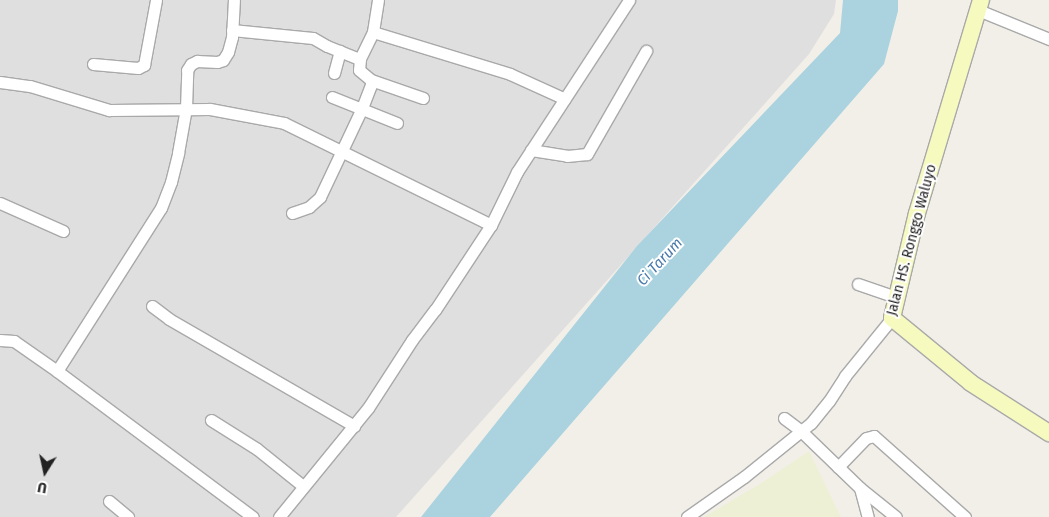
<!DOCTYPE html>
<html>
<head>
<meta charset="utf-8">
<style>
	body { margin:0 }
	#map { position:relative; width:1049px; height:517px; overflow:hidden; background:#f2efe9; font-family:"Fira Sans",sans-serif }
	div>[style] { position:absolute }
	.residential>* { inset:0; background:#e0dfdf }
	.farmland>* { inset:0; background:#eef0d5 }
	.water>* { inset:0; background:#aad3df }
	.roads { filter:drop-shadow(1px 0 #a9a9a9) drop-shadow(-1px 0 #a9a9a9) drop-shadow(0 1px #a9a9a9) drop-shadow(0 -1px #a9a9a9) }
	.street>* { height:11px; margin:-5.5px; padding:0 5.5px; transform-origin:5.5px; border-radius:5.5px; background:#fff }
	.secondary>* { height:16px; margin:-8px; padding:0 8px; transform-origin:8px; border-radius:8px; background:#f7fabf }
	span { translate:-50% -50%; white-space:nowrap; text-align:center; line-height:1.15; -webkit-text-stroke:4px #fff; paint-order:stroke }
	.street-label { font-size:14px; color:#222 }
	.water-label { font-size:15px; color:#4a7aab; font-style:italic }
	.north { position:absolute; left:20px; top:447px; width:50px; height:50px; -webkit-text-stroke:4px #fff; paint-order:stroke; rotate:190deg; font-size:14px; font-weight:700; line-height:20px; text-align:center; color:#222 }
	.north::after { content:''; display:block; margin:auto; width:18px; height:22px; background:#222; clip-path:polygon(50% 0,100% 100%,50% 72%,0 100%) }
</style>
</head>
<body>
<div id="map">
	<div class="residential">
		<div style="clip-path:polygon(0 0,836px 0,834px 14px,809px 54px,396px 517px,0 517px)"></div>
	</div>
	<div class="farmland">
		<div style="clip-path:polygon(809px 451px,841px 517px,704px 517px,763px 482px)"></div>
	</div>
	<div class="water">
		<div style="clip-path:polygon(843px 0,898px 0,898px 11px,884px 64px,490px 517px,421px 517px,637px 246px,840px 33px)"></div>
	</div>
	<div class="roads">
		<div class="street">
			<div style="left:378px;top:0;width:32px;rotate:99deg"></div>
			<div style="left:373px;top:32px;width:30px;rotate:116deg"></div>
			<div style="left:360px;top:59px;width:11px;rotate:95deg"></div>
			<div style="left:359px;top:70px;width:16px;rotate:40deg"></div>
			<div style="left:371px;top:80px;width:55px;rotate:19.1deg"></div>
			<div style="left:978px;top:10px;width:77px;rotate:22.2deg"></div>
			<div style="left:232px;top:30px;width:81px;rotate:5.6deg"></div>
			<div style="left:313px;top:38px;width:16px;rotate:30deg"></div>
			<div style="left:327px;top:46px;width:35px;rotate:22deg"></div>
			<div style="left:373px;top:32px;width:143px;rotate:17deg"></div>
			<div style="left:510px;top:74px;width:60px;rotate:24.4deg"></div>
			<div style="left:93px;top:64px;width:45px;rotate:5.1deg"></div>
			<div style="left:138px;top:68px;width:7px;rotate:-27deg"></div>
			<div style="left:144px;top:65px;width:66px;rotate:-79.5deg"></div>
			<div style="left:334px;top:73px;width:23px;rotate:-75deg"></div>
			<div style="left:0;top:82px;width:30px;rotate:8deg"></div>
			<div style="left:30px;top:86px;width:83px;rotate:16.9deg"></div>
			<div style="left:109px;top:110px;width:101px;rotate:-0.6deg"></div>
			<div style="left:210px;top:109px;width:75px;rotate:10.7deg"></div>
			<div style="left:284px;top:123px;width:231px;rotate:26.2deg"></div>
			<div style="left:332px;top:97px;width:70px;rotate:21.8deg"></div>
			<div style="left:531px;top:150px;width:36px;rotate:9deg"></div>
			<div style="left:567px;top:156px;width:20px;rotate:-6deg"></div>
			<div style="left:587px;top:154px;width:119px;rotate:-60.2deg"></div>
			<div style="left:0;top:203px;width:69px;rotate:24deg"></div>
			<div style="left:292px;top:213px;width:18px;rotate:-19deg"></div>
			<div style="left:309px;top:207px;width:15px;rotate:-42deg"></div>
			<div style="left:320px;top:197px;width:98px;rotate:-64.7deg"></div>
			<div style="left:362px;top:108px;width:25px;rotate:-69deg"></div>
			<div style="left:371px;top:85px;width:5px;rotate:-90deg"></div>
			<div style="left:858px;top:284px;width:39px;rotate:19deg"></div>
			<div style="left:152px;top:306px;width:21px;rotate:37deg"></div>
			<div style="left:169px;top:319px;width:214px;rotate:30deg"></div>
			<div style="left:0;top:340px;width:14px;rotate:4deg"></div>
			<div style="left:14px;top:341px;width:52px;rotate:34.9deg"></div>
			<div style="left:57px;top:371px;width:244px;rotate:36.7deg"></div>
			<div style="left:57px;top:371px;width:193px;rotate:-57.5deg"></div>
			<div style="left:161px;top:208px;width:28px;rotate:-69deg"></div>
			<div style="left:171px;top:182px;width:30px;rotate:-76deg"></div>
			<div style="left:178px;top:153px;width:46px;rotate:-79.9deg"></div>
			<div style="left:186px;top:108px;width:38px;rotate:-88deg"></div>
			<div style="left:187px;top:70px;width:7px;rotate:-56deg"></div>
			<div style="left:191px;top:64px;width:7px;rotate:-27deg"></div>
			<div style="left:197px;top:61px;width:20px;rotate:3deg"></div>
			<div style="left:217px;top:62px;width:6px;rotate:-18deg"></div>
			<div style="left:223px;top:60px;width:9px;rotate:-58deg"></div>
			<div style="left:228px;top:52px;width:16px;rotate:-75deg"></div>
			<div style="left:232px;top:37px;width:37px;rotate:-87deg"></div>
			<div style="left:784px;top:418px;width:21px;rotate:37deg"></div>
			<div style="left:801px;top:431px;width:82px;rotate:44deg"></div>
			<div style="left:860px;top:488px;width:46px;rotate:38.9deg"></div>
			<div style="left:211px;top:420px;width:54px;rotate:32.2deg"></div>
			<div style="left:257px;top:449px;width:59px;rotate:38.8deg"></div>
			<div style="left:838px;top:467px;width:40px;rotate:-46deg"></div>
			<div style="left:866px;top:438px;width:8px;rotate:-14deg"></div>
			<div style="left:874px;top:436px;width:122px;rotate:41.7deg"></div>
			<div style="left:860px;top:488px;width:30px;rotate:75deg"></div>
			<div style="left:109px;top:501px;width:25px;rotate:40deg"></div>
			<div style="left:279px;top:517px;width:141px;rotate:-50.8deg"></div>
			<div style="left:368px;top:408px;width:81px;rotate:-57.1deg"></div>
			<div style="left:412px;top:340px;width:38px;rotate:-53deg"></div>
			<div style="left:435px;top:310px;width:102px;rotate:-56.6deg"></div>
			<div style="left:491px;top:225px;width:59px;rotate:-63.9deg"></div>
			<div style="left:517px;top:172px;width:205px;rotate:-56.9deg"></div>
			<div style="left:687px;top:517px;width:70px;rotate:-35.1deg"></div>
			<div style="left:744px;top:477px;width:86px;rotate:-38.9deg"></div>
			<div style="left:811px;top:423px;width:28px;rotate:-51deg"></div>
			<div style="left:829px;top:401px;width:30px;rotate:-57deg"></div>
			<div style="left:845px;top:376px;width:75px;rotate:-51deg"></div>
		</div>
		<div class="secondary">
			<div style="left:981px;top:0;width:222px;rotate:106.7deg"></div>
			<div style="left:917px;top:213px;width:108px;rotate:103.4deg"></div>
			<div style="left:892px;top:318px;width:102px;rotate:39.4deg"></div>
			<div style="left:971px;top:383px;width:93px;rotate:32.7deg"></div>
		</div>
	</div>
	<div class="street-label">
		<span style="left:912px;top:240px;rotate:-75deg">Jalan HS. Ronggo Waluyo</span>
	</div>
	<div class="water-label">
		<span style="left:660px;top:262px;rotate:-47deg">Ci Tarum</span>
	</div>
	<div class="north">U</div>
</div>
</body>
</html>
